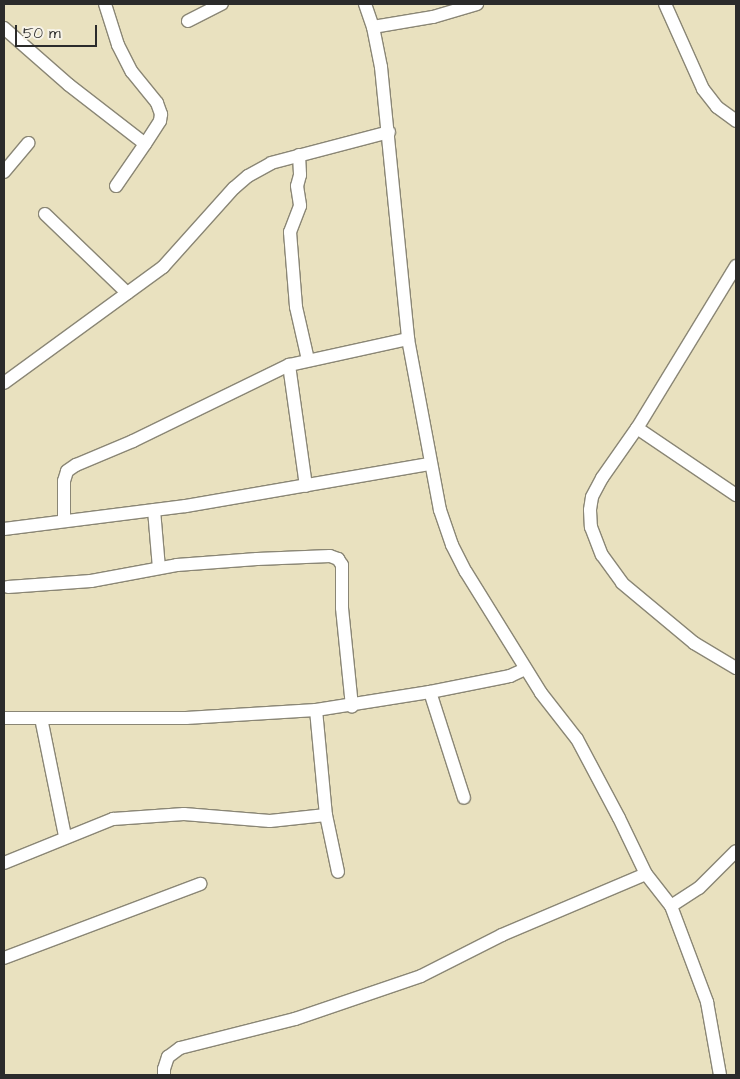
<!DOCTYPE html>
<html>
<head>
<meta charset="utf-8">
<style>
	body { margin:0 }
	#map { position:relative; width:740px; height:1079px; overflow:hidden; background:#e9e1bf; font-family:"Architects Daughter",sans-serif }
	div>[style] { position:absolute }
	.roads { filter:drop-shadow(1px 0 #8a8675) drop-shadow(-1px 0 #8a8675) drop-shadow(0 1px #8a8675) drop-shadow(0 -1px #8a8675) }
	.minor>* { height:12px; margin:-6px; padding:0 6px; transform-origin:6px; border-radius:6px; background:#fff }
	span { translate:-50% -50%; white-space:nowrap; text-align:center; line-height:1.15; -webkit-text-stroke:4.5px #f7f3e8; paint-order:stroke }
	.frame { position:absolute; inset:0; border:5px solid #2b2b2b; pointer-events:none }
	.scale { position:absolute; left:15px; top:25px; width:82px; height:22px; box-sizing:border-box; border:2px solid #2b2b2b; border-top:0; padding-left:6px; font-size:15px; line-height:18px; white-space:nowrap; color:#2b2b2b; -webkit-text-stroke:4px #f7f3e8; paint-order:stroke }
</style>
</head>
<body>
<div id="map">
	<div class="roads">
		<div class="minor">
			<div style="left:105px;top:4px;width:43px;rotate:72.4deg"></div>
			<div style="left:118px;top:45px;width:30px;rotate:63deg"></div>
			<div style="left:132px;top:72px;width:40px;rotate:51deg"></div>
			<div style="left:157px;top:103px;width:12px;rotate:70deg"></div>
			<div style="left:161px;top:114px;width:7px;rotate:98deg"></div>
			<div style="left:160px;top:121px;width:27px;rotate:123deg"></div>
			<div style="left:145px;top:144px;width:51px;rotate:124.6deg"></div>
			<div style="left:365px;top:4px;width:24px;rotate:71deg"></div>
			<div style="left:373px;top:27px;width:41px;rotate:78.7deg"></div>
			<div style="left:381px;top:67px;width:273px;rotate:84.3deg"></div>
			<div style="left:408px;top:339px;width:174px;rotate:79.4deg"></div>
			<div style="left:440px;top:510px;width:37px;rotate:71deg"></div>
			<div style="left:452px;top:545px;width:30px;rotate:63deg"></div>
			<div style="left:466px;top:572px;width:142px;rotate:58.2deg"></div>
			<div style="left:541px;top:693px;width:58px;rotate:52deg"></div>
			<div style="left:577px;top:739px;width:89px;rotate:62deg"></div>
			<div style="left:619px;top:818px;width:62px;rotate:64.3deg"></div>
			<div style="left:646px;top:874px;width:41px;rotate:52deg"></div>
			<div style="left:671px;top:906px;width:103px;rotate:69.4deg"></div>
			<div style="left:707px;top:1002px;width:74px;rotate:79.9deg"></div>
			<div style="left:665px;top:4px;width:93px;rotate:65.9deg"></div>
			<div style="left:703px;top:89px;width:23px;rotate:52deg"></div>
			<div style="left:717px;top:107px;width:24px;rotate:36deg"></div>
			<div style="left:188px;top:21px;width:38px;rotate:-27deg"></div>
			<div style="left:373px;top:27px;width:61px;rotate:-9.5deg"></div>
			<div style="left:433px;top:17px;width:46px;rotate:-16.5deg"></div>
			<div style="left:4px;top:28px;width:86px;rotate:41.2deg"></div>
			<div style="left:69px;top:85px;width:96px;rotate:37.8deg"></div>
			<div style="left:299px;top:155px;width:20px;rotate:87deg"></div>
			<div style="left:300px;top:175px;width:11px;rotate:105deg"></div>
			<div style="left:297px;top:186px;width:20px;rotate:81deg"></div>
			<div style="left:300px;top:206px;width:28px;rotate:111deg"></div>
			<div style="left:290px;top:232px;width:75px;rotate:85.4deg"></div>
			<div style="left:296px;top:307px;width:54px;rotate:77.2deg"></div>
			<div style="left:4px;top:172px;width:38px;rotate:-50deg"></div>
			<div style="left:45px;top:214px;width:114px;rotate:43.9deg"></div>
			<div style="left:736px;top:266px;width:190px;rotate:121.4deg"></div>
			<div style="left:637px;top:428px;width:61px;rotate:125deg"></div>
			<div style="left:602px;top:478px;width:21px;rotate:118deg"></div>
			<div style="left:592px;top:497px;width:13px;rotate:99deg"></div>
			<div style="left:590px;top:510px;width:17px;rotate:87deg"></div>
			<div style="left:591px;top:527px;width:30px;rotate:69deg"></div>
			<div style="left:602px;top:555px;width:34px;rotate:54deg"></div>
			<div style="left:622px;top:583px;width:94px;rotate:39.8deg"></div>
			<div style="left:694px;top:643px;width:49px;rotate:30.8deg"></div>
			<div style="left:289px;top:365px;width:122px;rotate:82deg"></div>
			<div style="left:4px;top:383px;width:197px;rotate:-36.1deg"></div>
			<div style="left:163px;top:267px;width:106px;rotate:-48.1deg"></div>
			<div style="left:234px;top:188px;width:18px;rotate:-41deg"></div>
			<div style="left:248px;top:176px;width:26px;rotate:-29deg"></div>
			<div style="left:271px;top:163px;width:122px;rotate:-14.7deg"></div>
			<div style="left:637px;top:428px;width:120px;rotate:34.1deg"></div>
			<div style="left:154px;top:510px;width:58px;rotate:85.1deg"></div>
			<div style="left:64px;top:521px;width:40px;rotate:-90deg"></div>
			<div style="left:64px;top:481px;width:10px;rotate:-73deg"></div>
			<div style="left:67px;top:471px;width:11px;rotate:-34deg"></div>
			<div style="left:76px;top:465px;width:62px;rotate:-22.8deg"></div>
			<div style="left:133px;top:441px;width:174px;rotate:-26deg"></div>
			<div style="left:289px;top:365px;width:122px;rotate:-12.3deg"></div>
			<div style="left:4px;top:529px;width:183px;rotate:-7.2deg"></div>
			<div style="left:186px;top:506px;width:248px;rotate:-9.8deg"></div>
			<div style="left:8px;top:587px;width:83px;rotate:-4.1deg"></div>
			<div style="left:91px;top:581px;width:87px;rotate:-10.5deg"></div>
			<div style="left:177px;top:565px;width:80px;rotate:-4.3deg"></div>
			<div style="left:257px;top:559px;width:73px;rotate:-2.4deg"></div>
			<div style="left:330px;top:556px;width:9px;rotate:21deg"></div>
			<div style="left:338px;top:559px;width:7px;rotate:56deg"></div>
			<div style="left:342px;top:565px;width:43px;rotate:90deg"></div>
			<div style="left:342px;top:608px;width:99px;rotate:84.2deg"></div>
			<div style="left:430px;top:692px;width:111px;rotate:72.2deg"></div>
			<div style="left:316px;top:710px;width:105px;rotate:84.6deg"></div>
			<div style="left:326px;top:815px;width:58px;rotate:78.1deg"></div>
			<div style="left:4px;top:718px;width:182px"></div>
			<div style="left:186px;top:718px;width:130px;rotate:-3.5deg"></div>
			<div style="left:316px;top:710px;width:115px;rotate:-9deg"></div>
			<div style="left:430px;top:692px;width:82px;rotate:-11.3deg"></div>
			<div style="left:510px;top:676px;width:17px;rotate:-25deg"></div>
			<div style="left:41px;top:718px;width:120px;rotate:78.5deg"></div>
			<div style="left:4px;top:863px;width:118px;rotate:-22deg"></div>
			<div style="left:113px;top:819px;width:71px;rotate:-4deg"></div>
			<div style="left:184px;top:814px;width:86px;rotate:4.7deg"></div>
			<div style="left:270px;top:821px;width:56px;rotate:-6.1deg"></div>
			<div style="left:671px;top:906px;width:33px;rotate:-33deg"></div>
			<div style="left:699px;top:888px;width:52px;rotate:-45deg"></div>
			<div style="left:4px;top:958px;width:210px;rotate:-20.7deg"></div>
			<div style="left:164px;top:1075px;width:6px;rotate:-90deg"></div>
			<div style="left:164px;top:1069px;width:13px;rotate:-72deg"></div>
			<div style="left:168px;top:1057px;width:15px;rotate:-37deg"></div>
			<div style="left:180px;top:1048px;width:119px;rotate:-14.2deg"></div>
			<div style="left:295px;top:1019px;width:133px;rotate:-18.8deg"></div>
			<div style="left:421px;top:976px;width:91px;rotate:-26.8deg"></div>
			<div style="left:502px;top:935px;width:156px;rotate:-23deg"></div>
		</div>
	</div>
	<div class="frame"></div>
	<div class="scale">50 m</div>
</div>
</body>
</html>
